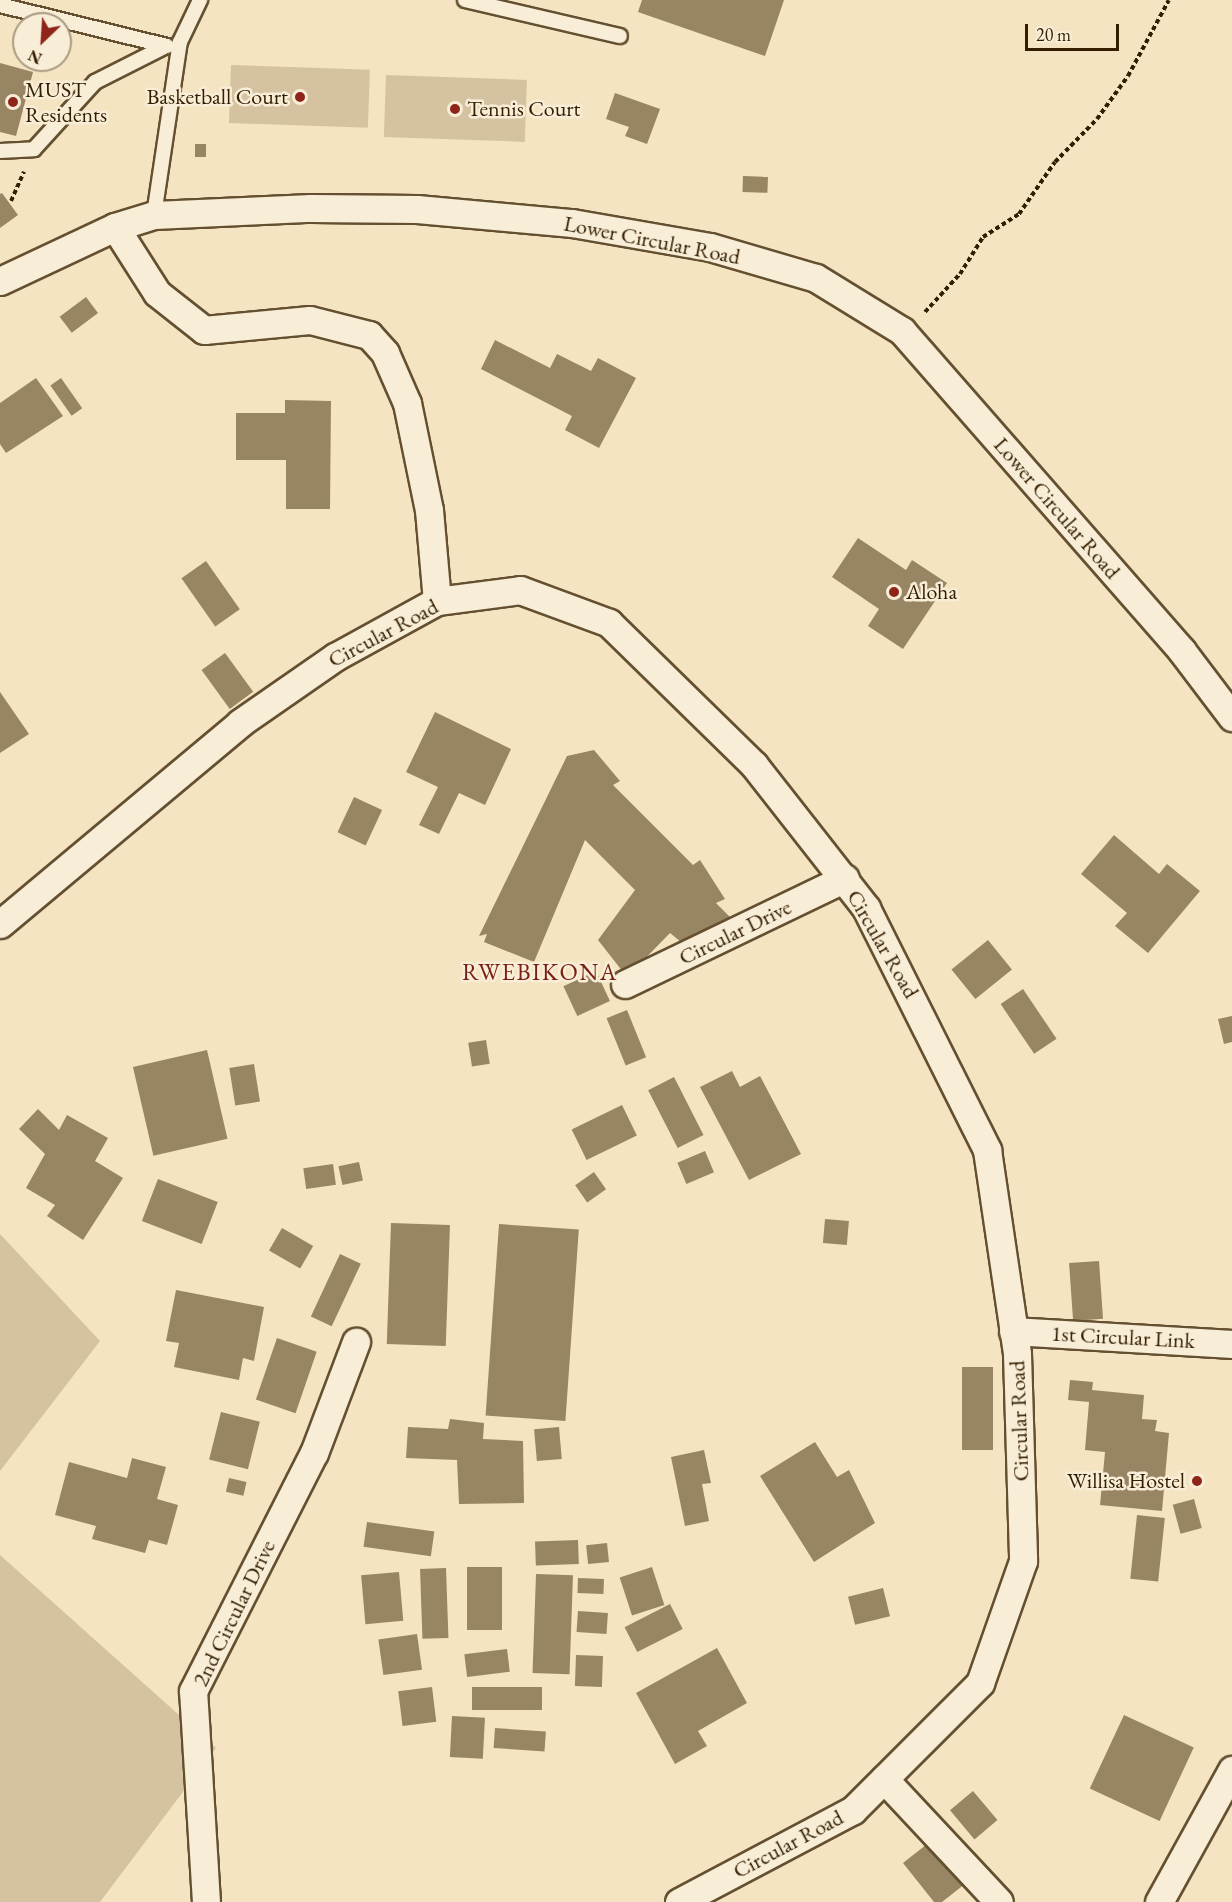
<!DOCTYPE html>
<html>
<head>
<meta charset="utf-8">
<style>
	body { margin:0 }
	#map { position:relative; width:1232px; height:1902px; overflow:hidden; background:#f5e4c1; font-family:"EB Garamond",serif }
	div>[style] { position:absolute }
	.green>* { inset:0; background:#d4c2a0; transform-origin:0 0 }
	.building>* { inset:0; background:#988564; transform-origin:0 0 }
	.path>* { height:4px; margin-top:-2px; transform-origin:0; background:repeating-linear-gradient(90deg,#331e00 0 4.5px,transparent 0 7.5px) }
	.roads { filter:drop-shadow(2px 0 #645030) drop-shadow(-2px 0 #645030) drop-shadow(0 2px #645030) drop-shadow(0 -2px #645030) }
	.lane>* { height:14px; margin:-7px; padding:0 7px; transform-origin:7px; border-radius:7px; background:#f8edd7 }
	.street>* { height:27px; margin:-13.5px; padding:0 13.5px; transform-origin:13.5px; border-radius:13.5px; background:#f8edd7 }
	.dots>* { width:16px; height:16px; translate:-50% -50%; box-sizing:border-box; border:3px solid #f8edd7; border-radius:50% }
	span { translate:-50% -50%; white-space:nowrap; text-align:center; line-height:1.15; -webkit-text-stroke:5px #f8edd7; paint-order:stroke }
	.poi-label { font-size:22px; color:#331e00 }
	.left { translate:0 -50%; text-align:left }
	.right { translate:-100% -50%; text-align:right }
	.street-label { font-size:22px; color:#331e00 }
	.neighbourhood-label { font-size:24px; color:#7a1f14; letter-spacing:1.5px }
	.north { position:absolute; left:12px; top:12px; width:60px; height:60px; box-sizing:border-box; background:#f8edd7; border:2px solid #a99a81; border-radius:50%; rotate:205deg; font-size:16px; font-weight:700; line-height:24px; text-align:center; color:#331e00 }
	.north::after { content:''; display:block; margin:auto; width:21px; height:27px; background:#8f2418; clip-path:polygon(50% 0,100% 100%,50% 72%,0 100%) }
	.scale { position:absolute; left:1025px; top:24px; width:94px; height:27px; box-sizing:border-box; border:3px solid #331e00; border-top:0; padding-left:8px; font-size:18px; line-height:21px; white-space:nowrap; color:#331e00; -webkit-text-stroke:4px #f8edd7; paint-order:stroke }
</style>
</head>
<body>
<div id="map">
	<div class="green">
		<div style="left:231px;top:65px;width:139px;height:58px;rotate:2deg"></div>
		<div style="left:386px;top:75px;width:141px;height:62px;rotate:2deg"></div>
		<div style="clip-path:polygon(0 1234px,100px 1341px,0 1471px)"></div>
		<div style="clip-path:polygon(0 1555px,216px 1748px,100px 1902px,0 1902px)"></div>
	</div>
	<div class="building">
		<div style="clip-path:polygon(642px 0,784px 0,765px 56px,638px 12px)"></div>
		<div style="clip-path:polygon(0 63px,33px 72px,16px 136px,0 132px)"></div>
		<div style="clip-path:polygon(615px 93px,660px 109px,647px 144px,625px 136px,629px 127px,606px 119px)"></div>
		<div style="left:206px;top:144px;width:13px;height:11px;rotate:90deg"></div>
		<div style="left:743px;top:176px;width:25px;height:16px;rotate:2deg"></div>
		<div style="clip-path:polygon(2px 193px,18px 215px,0 228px,0 194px)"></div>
		<div style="left:86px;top:297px;width:20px;height:33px;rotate:53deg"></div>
		<div style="clip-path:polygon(495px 340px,550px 368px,557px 354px,591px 371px,598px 358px,636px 378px,599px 448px,565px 430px,572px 416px,481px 369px)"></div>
		<div style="clip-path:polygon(36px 378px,63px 416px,6px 453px,0 444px,0 403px)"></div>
		<div style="left:61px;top:378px;width:37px;height:13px;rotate:55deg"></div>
		<div style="clip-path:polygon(285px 400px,331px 401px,330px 509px,286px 509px,286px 460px,236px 460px,236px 413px,285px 413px)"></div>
		<div style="clip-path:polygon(858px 538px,906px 570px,912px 560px,947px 583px,903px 649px,868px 626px,879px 609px,832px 577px)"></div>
		<div style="left:206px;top:561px;width:59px;height:30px;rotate:55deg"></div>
		<div style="left:225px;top:653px;width:48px;height:29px;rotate:54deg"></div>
		<div style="clip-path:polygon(0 692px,29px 734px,0 753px)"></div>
		<div style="clip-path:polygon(435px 712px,511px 749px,485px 805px,459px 793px,439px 834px,419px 825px,438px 787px,406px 772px)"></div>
		<div style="clip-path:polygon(594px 750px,620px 781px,613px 785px,693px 865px,700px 860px,725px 899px,716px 903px,730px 917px,687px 947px,670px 933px,627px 977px,598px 940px,635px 890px,585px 840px,534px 962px,484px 942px,487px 934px,479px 936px,567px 756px)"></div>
		<div style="left:354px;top:797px;width:31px;height:39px;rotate:25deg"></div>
		<div style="clip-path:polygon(1114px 835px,1159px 874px,1167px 864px,1200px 891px,1148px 953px,1115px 926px,1127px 913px,1081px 874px)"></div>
		<div style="left:988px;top:940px;width:38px;height:47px;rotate:51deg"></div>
		<div style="left:596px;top:971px;width:33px;height:36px;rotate:65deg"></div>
		<div style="left:1023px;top:989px;width:60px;height:27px;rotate:56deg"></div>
		<div style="left:627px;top:1010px;width:51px;height:22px;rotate:68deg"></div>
		<div style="clip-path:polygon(1232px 1016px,1232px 1042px,1224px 1044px,1218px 1019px)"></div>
		<div style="left:486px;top:1040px;width:24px;height:18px;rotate:81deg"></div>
		<div style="left:207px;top:1050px;width:91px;height:76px;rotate:77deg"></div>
		<div style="left:254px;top:1064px;width:38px;height:25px;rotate:81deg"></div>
		<div style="clip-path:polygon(732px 1071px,740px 1087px,760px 1076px,801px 1154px,749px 1180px,700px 1087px)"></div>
		<div style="left:674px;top:1077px;width:65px;height:29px;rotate:63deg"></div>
		<div style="left:622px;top:1105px;width:34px;height:56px;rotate:64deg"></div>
		<div style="clip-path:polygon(38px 1109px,59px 1130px,67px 1115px,108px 1138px,95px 1161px,123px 1178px,83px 1240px,47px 1216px,55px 1205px,26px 1188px,45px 1154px,19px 1129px)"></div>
		<div style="left:705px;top:1151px;width:23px;height:30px;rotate:67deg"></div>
		<div style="left:359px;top:1162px;width:19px;height:21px;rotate:78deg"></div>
		<div style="left:333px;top:1164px;width:21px;height:30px;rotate:82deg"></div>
		<div style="left:594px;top:1172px;width:21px;height:23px;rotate:55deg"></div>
		<div style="left:158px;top:1179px;width:64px;height:45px;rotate:21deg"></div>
		<div style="left:825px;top:1219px;width:24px;height:24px;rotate:5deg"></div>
		<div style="left:391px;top:1223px;width:59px;height:121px;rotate:2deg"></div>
		<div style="left:499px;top:1224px;width:80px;height:192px;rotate:4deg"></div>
		<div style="left:282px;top:1228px;width:36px;height:26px;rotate:30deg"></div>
		<div style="left:340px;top:1254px;width:23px;height:69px;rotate:25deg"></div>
		<div style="left:1099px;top:1261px;width:58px;height:30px;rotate:86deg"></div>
		<div style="clip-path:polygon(176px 1290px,264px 1307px,254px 1361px,243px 1358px,239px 1380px,174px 1367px,179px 1343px,166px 1341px)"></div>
		<div style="left:277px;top:1338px;width:42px;height:65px;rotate:19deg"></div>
		<div style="left:962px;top:1367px;width:31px;height:83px"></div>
		<div style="clip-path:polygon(1070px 1380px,1093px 1382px,1092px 1390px,1144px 1395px,1142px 1419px,1157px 1420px,1155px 1431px,1169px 1433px,1162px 1511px,1100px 1505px,1105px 1452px,1085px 1450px,1089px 1402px,1068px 1400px)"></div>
		<div style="left:221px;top:1412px;width:40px;height:49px;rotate:14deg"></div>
		<div style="clip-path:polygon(450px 1419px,484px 1423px,483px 1439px,523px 1441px,524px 1503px,459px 1504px,457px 1460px,406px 1458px,408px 1427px,448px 1429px)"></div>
		<div style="left:559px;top:1427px;width:32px;height:25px;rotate:85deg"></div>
		<div style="clip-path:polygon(815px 1442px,837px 1477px,849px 1470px,875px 1523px,814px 1562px,760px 1476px)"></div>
		<div style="clip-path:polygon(704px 1450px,711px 1483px,702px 1484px,709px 1521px,685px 1526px,671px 1457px)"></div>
		<div style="clip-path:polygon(132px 1458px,166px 1467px,157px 1499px,178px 1505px,167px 1545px,149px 1540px,145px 1553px,92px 1539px,96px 1526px,55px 1515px,69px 1462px,127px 1478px)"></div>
		<div style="left:229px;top:1478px;width:18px;height:14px;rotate:13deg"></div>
		<div style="left:1194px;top:1499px;width:30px;height:22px;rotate:75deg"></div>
		<div style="left:1137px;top:1515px;width:28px;height:64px;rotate:6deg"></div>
		<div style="left:367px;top:1522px;width:68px;height:25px;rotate:8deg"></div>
		<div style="left:578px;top:1540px;width:24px;height:43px;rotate:88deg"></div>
		<div style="left:607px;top:1543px;width:19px;height:21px;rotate:84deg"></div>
		<div style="left:467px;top:1567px;width:35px;height:63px"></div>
		<div style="left:652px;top:1567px;width:40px;height:34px;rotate:72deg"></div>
		<div style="left:446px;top:1568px;width:70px;height:26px;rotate:88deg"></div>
		<div style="left:399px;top:1572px;width:49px;height:38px;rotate:85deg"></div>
		<div style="left:536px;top:1574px;width:37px;height:99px;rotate:2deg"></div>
		<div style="left:578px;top:1578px;width:26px;height:15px;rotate:2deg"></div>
		<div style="left:883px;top:1588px;width:29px;height:36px;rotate:76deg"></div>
		<div style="left:670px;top:1604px;width:28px;height:51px;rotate:63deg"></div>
		<div style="left:578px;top:1611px;width:30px;height:21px;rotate:4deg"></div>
		<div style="left:417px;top:1634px;width:36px;height:39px;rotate:82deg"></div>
		<div style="clip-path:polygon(717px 1648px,747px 1703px,698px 1731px,707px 1746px,675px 1764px,636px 1693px)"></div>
		<div style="left:507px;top:1649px;width:23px;height:43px;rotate:83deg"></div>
		<div style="left:576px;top:1655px;width:27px;height:31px;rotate:2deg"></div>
		<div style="left:432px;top:1687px;width:35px;height:34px;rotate:83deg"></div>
		<div style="left:542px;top:1687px;width:23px;height:70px;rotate:90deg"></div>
		<div style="left:1124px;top:1715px;width:77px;height:81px;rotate:25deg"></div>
		<div style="left:452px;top:1716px;width:33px;height:41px;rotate:3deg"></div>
		<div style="left:495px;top:1728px;width:51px;height:20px;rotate:4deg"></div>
		<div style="left:973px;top:1791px;width:38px;height:30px;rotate:50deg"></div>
		<div style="clip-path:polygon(936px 1837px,970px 1880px,942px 1902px,934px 1902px,903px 1863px)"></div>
	</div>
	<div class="path">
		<div style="left:11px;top:201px;width:32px;rotate:-66deg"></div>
		<div style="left:925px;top:312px;width:52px;rotate:-47.4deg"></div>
		<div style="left:960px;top:274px;width:44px;rotate:-58.1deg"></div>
		<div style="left:983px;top:237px;width:43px;rotate:-32.6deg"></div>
		<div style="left:1019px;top:214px;width:63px;rotate:-55.3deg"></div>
		<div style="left:1055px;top:162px;width:60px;rotate:-45.7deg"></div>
		<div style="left:1097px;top:119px;width:53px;rotate:-54.2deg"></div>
		<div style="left:1128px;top:76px;width:86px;rotate:-61.7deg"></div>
	</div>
	<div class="roads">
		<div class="lane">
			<div style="left:465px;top:0;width:159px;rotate:13.1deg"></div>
			<div style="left:0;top:5px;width:172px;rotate:13.8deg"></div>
			<div style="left:0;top:151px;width:34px;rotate:-3deg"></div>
			<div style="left:34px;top:149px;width:91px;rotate:-47.7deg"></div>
			<div style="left:95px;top:82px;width:77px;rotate:-26.9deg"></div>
			<div style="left:154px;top:215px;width:175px;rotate:-81.5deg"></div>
			<div style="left:180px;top:42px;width:47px;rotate:-64.5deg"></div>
		</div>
		<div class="street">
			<div style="left:115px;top:227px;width:78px;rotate:57.5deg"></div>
			<div style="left:157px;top:293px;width:60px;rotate:38.2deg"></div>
			<div style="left:204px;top:330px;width:106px;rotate:-5.4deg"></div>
			<div style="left:310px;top:320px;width:61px;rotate:14.3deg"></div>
			<div style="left:369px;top:335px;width:24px;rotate:48deg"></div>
			<div style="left:385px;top:353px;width:55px;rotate:66.3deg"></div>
			<div style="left:407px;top:403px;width:109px;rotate:78.4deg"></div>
			<div style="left:429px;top:510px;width:91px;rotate:85deg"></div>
			<div style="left:0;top:281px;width:127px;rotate:-25.2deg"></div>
			<div style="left:115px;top:227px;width:41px;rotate:-17.1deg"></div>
			<div style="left:154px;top:215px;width:157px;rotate:-2.6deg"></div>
			<div style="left:311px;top:208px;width:106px;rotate:0.5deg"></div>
			<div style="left:417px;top:209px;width:156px;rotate:5.2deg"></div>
			<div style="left:572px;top:223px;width:140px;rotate:9.9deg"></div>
			<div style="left:710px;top:247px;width:110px;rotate:16.3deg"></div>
			<div style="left:816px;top:278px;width:101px;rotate:31.6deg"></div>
			<div style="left:902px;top:331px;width:425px;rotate:48.8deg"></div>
			<div style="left:1182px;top:651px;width:83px;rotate:52.9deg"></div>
			<div style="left:0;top:924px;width:313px;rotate:-39.9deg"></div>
			<div style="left:240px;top:723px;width:116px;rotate:-34.8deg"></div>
			<div style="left:335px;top:657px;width:116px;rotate:-28.8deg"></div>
			<div style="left:437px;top:601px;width:84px;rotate:-7.5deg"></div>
			<div style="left:520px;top:590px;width:95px;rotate:20.3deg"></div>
			<div style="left:609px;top:623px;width:203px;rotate:44.4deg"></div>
			<div style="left:754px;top:765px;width:182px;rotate:51.9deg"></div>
			<div style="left:866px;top:908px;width:271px;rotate:63.4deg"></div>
			<div style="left:987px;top:1150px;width:206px;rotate:81.6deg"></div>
			<div style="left:1017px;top:1354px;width:207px;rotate:88.3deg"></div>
			<div style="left:1023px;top:1561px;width:129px;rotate:109.4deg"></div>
			<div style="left:980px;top:1683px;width:180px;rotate:135deg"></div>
			<div style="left:853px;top:1810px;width:197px;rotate:152.1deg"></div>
			<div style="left:625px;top:984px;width:244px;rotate:-25.7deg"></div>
			<div style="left:1013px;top:1331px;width:219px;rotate:3.4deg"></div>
			<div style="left:884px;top:1779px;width:168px;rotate:46.9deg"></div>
			<div style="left:206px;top:1902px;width:211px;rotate:-93.5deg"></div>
			<div style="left:193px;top:1691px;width:267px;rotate:-63.1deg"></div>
			<div style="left:314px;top:1453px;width:119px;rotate:-69.3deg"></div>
			<div style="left:1159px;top:1902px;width:151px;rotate:-61.1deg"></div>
		</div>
	</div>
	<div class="dots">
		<div style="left:300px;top:97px;background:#8f2418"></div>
		<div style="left:13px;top:102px;background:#8f2418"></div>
		<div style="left:455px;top:109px;background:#8f2418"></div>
		<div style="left:894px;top:592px;background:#8f2418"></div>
		<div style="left:1197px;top:1481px;background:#8f2418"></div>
	</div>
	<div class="poi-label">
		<span class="left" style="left:25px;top:102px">MUST<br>Residents</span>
		<span class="right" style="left:288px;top:97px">Basketball Court</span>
		<span class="left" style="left:467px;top:109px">Tennis Court</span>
		<span class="left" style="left:906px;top:592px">Aloha</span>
		<span class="right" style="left:1185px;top:1481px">Willisa Hostel</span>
	</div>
	<div class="street-label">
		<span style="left:652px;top:240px;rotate:11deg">Lower Circular Road</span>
		<span style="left:1057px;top:508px;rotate:49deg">Lower Circular Road</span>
		<span style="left:383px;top:633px;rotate:-28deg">Circular Road</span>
		<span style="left:735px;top:932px;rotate:-26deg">Circular Drive</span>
		<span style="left:883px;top:944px;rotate:60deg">Circular Road</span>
		<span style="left:1123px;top:1337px;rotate:3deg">1st Circular Link</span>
		<span style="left:1019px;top:1421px;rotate:-92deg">Circular Road</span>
		<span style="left:234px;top:1613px;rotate:-64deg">2nd Circular Drive</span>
		<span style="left:788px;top:1844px;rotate:-28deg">Circular Road</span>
	</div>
	<div class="neighbourhood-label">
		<span style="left:540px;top:972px">RWEBIKONA</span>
	</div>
	<div class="north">N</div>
	<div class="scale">20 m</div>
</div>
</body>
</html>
